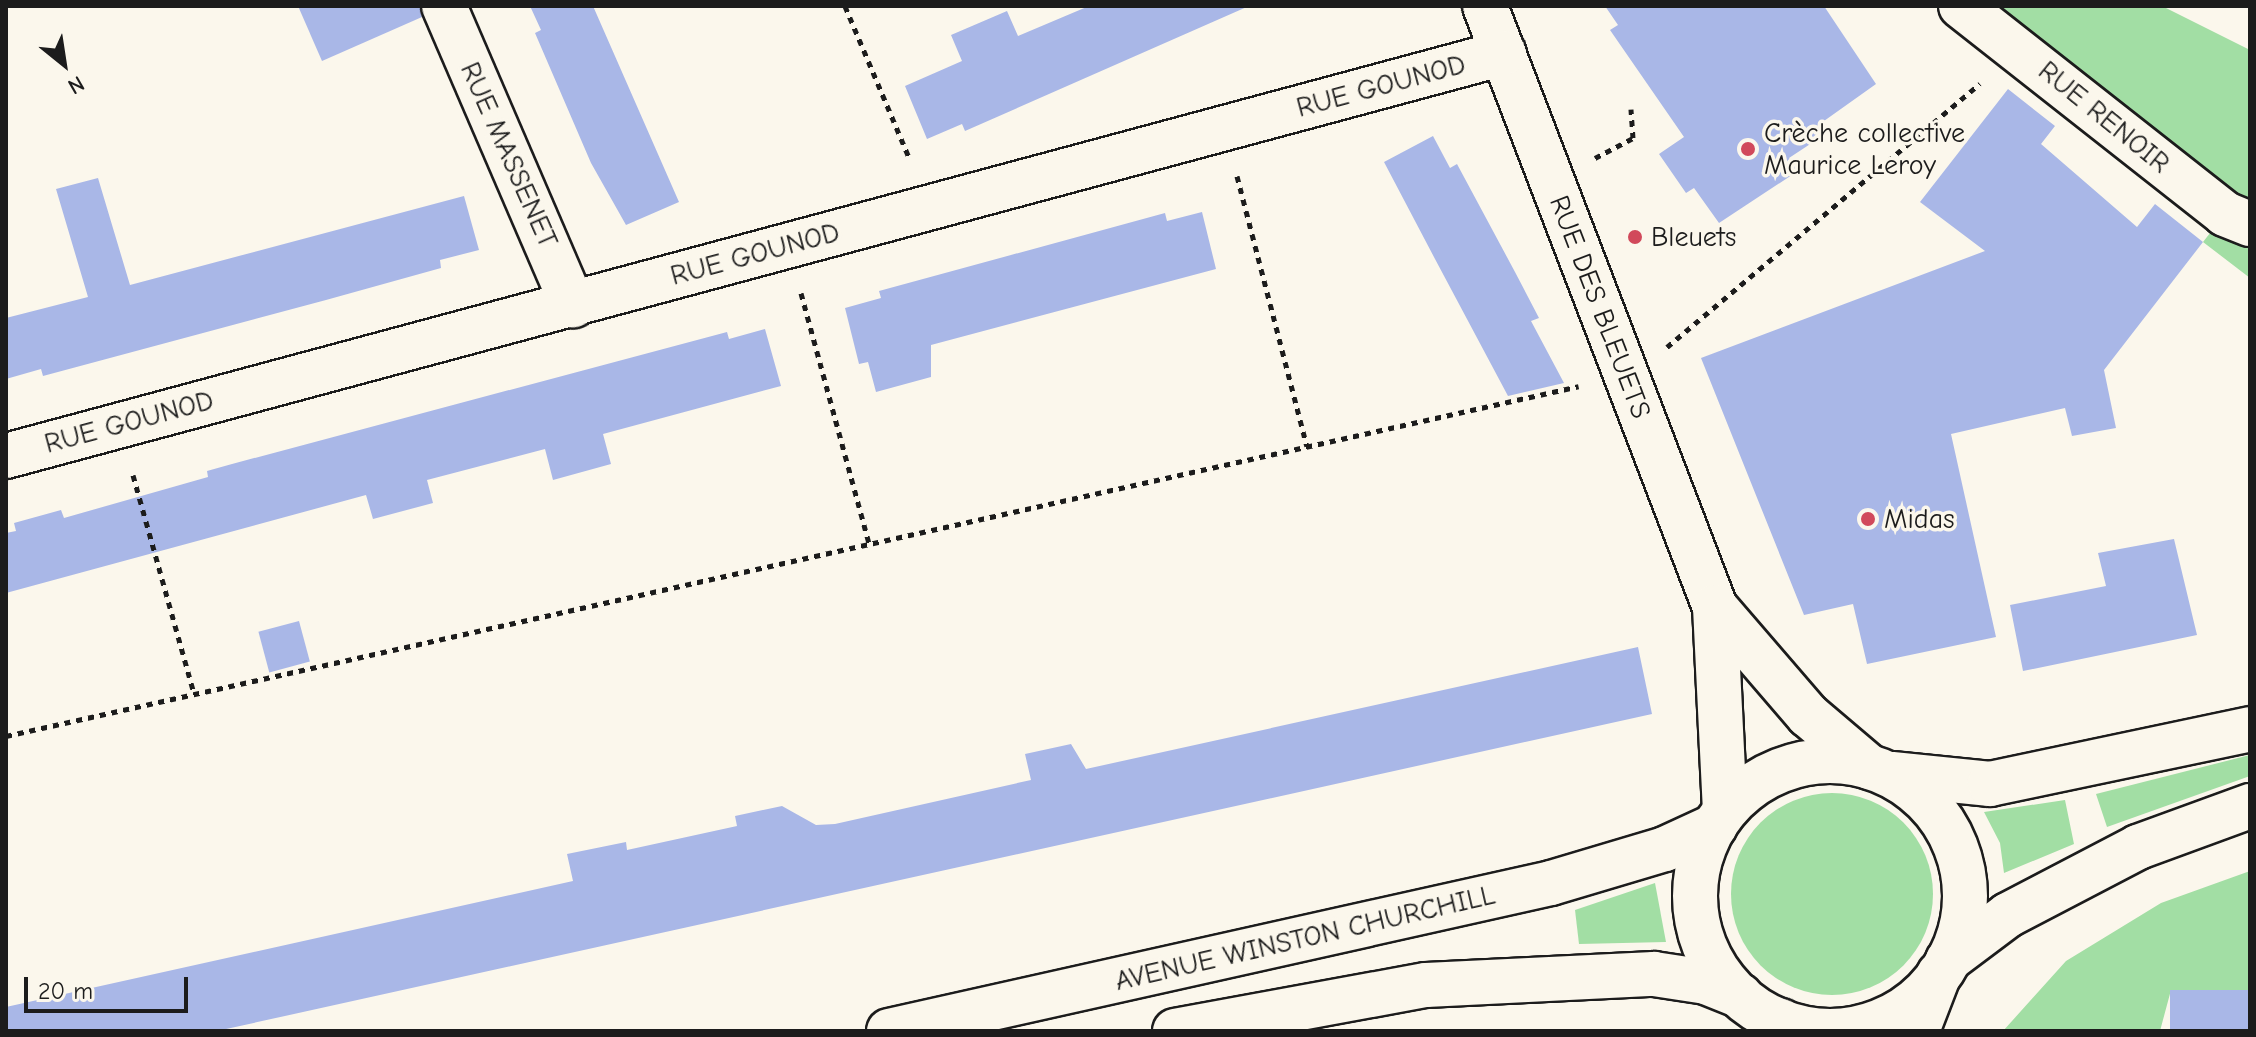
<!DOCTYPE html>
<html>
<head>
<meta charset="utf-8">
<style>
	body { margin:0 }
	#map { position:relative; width:2256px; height:1037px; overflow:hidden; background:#fbf7ec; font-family:"Comic Neue",sans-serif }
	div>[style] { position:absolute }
	.green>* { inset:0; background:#a2dea4 }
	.round { border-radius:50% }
	.building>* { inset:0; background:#a9b7e7; transform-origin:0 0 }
	.path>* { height:5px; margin-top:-2.5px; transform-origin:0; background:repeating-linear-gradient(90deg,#1c1c1c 0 6px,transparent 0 12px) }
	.roads { filter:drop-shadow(2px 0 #1c1c1c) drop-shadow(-2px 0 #1c1c1c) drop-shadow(0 2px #1c1c1c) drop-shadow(0 -2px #1c1c1c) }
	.street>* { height:44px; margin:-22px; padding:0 22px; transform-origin:22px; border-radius:22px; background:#fbf7ec }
	.secondary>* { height:44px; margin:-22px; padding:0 22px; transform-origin:22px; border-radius:22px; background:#fbf7ec }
	.secondary>.ring { margin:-22px; padding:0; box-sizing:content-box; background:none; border:44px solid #fbf7ec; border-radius:50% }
	.dots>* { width:22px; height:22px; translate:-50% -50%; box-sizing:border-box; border:4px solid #fbf7ec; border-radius:50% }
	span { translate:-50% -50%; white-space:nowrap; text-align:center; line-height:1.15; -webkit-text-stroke:7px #fbf7ec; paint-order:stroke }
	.street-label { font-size:28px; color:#1c1c1c }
	.poi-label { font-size:28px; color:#1c1c1c }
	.left { translate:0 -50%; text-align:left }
	.frame { position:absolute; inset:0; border:8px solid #1c1c1c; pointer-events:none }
	.north { position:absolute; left:24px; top:24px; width:80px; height:80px; -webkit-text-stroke:6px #fbf7ec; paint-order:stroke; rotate:150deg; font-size:22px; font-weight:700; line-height:32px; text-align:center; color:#1c1c1c }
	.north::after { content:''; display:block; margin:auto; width:28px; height:36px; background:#1c1c1c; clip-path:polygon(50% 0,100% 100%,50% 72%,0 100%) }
	.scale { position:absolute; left:24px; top:977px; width:164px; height:36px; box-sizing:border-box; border:4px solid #1c1c1c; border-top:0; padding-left:10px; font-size:24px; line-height:28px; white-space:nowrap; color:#1c1c1c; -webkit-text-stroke:6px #fbf7ec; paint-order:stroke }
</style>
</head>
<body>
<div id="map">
	<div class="green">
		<div style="clip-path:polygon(1961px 6px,2162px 6px,2250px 50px,2250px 278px,2203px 242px,2225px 214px)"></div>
		<div style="clip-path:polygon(2250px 755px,2250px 776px,2107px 827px,2096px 794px)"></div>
		<div class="round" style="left:1731px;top:793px;width:202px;height:202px"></div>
		<div style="clip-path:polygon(2065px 800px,2074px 844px,2004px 873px,2000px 843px,1984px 812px)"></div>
		<div style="clip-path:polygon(2250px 871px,2250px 990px,2171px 990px,2160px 1031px,2003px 1031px,2066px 961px,2161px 903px)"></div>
		<div style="clip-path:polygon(1655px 883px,1666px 942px,1579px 944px,1575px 910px)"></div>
	</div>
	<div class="building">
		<div style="clip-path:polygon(298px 6px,420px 6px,422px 17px,322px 61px)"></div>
		<div style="clip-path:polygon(530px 6px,593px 6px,679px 202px,626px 225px,591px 163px,535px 33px,541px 30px)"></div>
		<div style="clip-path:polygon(1089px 6px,1249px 6px,965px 131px,962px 124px,927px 139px,905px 86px,962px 61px,951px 35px,1007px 11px,1018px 36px)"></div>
		<div style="clip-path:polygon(1605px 6px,1824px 6px,1876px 84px,1824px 121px,1830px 131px,1789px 158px,1798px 171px,1719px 223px,1694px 188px,1686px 193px,1659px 154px,1684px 137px,1610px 30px,1618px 25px)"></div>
		<div style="clip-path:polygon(2008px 89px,2055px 126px,2041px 144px,2137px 227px,2155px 204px,2203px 242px,2104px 370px,2116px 428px,2072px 436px,2065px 408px,1951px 434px,1996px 637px,1867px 664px,1853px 604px,1804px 615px,1701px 358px,1985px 251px,1920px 202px)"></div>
		<div style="clip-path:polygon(1433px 136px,1450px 168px,1457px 164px,1515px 272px,1539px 318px,1531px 321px,1564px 383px,1508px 396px,1435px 259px,1384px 162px)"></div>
		<div style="clip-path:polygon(98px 178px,130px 285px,464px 196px,479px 250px,440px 260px,441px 268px,326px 300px,43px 376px,41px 369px,6px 379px,6px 318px,88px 297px,56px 189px)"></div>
		<div style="clip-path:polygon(1202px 212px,1216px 269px,931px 345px,931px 377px,876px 392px,868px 362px,859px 364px,845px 308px,881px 298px,879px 291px,1165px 213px,1167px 221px)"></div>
		<div style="clip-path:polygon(765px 329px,781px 386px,603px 434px,611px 464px,553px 480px,545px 449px,427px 480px,433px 503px,373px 519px,366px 495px,6px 593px,6px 533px,16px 531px,14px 523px,61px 510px,64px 518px,208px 477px,207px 471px,232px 464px,727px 332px,729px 339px)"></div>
		<div style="clip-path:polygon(2174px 539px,2197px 635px,2023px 671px,2010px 605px,2106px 586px,2098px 553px)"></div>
		<div style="left:299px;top:621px;width:42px;height:42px;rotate:75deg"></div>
		<div style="clip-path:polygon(1638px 647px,1652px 714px,217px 1031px,6px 1031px,6px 1007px,573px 881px,567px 854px,626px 842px,627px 850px,737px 826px,735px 816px,782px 806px,816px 825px,835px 824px,1031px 780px,1025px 754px,1071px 744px,1086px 769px)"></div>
		<div style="left:2170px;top:990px;width:80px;height:42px"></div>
	</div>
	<div class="path">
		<div style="left:845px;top:6px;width:167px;rotate:67.1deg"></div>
		<div style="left:1595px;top:158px;width:43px;rotate:-27.8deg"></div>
		<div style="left:1633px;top:138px;width:29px;rotate:-94deg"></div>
		<div style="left:1237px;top:176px;width:279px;rotate:75.5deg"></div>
		<div style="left:801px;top:293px;width:259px;rotate:74.8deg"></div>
		<div style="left:1667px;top:347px;width:409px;rotate:-40.1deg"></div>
		<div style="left:133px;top:475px;width:227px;rotate:74.4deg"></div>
		<div style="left:6px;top:736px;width:1611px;rotate:-12.54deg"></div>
	</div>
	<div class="roads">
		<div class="street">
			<div style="left:444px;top:6px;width:326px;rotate:66.7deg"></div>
			<div style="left:1485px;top:6px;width:644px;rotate:69.06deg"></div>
			<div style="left:1715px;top:607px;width:204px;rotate:87.2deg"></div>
			<div style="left:1961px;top:6px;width:336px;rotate:38.2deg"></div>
			<div style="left:2225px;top:214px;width:27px;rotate:22deg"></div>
			<div style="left:6px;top:456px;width:1551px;rotate:-15.06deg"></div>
			<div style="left:1715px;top:607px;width:143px;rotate:49.3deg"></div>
			<div style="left:1808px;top:715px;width:80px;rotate:40.4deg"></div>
			<div style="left:1781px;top:1021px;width:17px;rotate:36deg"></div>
			<div style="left:1917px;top:1031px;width:61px;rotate:-68.9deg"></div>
		</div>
		<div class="secondary">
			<div class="ring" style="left:1695px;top:761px;width:226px;height:226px"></div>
			<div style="left:1892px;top:774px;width:99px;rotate:5.8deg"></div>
			<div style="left:1990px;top:784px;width:266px;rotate:-11.9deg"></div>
			<div style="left:1948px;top:960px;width:75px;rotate:-36.9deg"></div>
			<div style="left:2008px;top:915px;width:147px;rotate:-27.6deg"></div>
			<div style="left:2138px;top:847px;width:119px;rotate:-20.1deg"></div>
			<div style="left:889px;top:1031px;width:678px;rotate:-12.6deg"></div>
			<div style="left:1551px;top:883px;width:119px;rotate:-16.6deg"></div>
			<div style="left:1665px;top:849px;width:55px;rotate:-24.7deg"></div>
			<div style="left:1175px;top:1031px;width:255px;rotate:-10.4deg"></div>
			<div style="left:1426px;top:985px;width:228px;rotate:-2.8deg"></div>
			<div style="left:1654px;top:974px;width:53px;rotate:8.7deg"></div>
			<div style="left:1706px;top:982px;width:37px;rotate:22deg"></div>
		</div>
	</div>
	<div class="dots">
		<div style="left:1748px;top:149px;background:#d1495b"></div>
		<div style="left:1635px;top:237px;background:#d1495b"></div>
		<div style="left:1868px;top:519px;background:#d1495b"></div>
	</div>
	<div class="street-label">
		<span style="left:1381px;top:86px;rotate:-15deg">RUE GOUNOD</span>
		<span style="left:2104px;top:117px;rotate:39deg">RUE RENOIR</span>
		<span style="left:509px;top:155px;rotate:66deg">RUE MASSENET</span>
		<span style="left:755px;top:254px;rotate:-15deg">RUE GOUNOD</span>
		<span style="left:1600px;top:307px;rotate:69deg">RUE DES BLEUETS</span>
		<span style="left:129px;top:422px;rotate:-15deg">RUE GOUNOD</span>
		<span style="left:1305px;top:938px;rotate:-13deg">AVENUE WINSTON CHURCHILL</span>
	</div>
	<div class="poi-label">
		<span class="left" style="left:1764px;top:149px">Crèche collective<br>Maurice Leroy</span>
		<span class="left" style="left:1651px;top:237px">Bleuets</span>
		<span class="left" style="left:1884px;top:519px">Midas</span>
	</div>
	<div class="frame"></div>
	<div class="north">N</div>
	<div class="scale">20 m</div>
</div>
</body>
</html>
